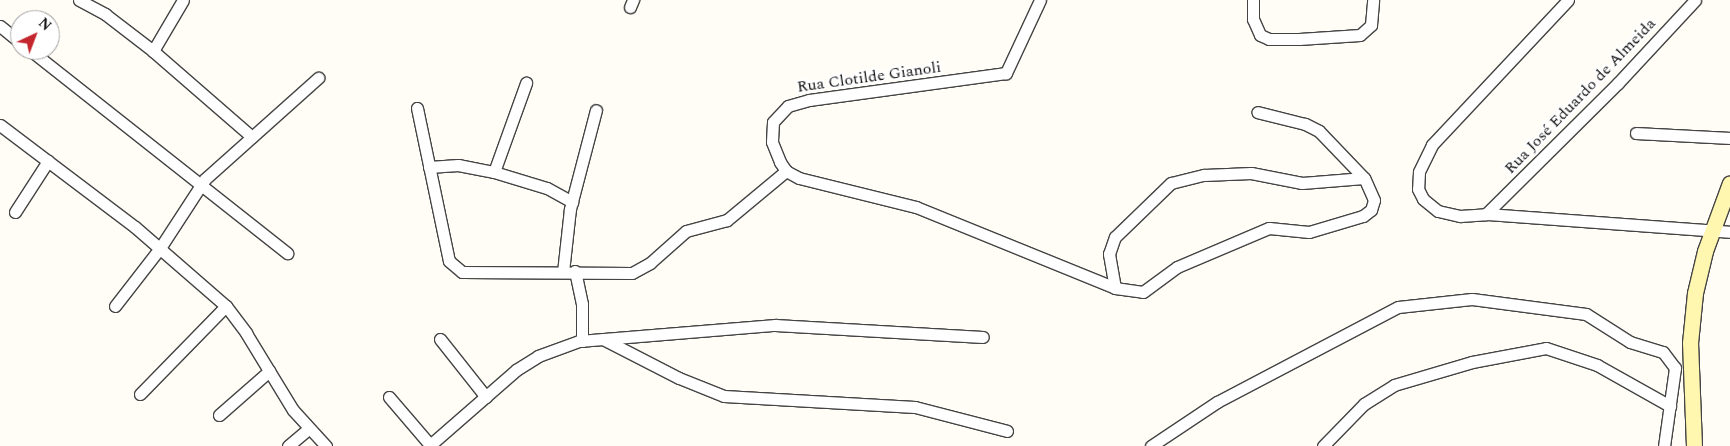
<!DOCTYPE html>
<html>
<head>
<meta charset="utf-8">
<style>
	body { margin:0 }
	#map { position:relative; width:1730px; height:446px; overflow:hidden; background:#fffdf5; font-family:Spectral,serif }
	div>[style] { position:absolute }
	.roads { filter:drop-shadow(1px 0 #444) drop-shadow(-1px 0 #444) drop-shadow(0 1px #444) drop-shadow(0 -1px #444) }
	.street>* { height:11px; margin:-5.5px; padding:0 5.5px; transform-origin:5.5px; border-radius:5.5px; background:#fff }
	.secondary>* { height:15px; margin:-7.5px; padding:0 7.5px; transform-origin:7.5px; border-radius:7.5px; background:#fff6b0 }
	span { translate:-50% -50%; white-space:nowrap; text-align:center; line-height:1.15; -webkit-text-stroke:5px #fff; paint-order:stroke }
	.street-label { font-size:16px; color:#111 }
	.north { position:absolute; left:10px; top:10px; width:50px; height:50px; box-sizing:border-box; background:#fff; border:1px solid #a0a0a0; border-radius:50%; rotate:43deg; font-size:14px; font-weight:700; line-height:20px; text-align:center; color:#111 }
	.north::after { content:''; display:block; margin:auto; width:18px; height:22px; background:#c4262e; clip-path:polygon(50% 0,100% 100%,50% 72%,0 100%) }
</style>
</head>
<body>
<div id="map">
	<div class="roads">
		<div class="street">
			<div style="left:79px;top:0;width:30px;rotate:28deg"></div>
			<div style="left:105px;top:14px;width:61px;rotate:37.6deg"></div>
			<div style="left:153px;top:51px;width:131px;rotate:41deg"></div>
			<div style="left:1040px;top:0;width:81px;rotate:115deg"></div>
			<div style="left:1006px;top:73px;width:199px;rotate:172.2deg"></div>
			<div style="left:809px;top:100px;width:22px;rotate:164deg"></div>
			<div style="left:788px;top:106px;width:22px;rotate:133deg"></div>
			<div style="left:773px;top:122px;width:20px;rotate:93deg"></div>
			<div style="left:772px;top:142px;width:22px;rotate:68deg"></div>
			<div style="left:780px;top:162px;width:11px;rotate:56deg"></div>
			<div style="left:786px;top:171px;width:15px;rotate:28deg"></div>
			<div style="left:799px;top:178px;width:121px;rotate:13.9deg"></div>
			<div style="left:916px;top:207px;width:215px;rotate:22.1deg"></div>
			<div style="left:1115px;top:288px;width:28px;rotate:8deg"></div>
			<div style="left:1143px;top:292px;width:42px;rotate:-36.3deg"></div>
			<div style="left:1177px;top:267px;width:100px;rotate:-23deg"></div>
			<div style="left:1269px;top:228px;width:40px;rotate:5.7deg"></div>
			<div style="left:1309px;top:232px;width:56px;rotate:-16.5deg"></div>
			<div style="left:1363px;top:216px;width:10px;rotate:-37deg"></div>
			<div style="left:1371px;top:210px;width:10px;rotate:-73deg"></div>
			<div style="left:1374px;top:200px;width:24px;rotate:-114deg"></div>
			<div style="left:1364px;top:178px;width:65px;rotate:-133.8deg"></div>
			<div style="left:1319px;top:131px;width:16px;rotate:-153deg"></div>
			<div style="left:1305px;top:124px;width:49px;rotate:-166deg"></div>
			<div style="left:1253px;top:0;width:19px;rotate:90deg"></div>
			<div style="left:1253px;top:19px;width:17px;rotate:66deg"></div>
			<div style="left:1260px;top:35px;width:10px;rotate:24deg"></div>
			<div style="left:1269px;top:39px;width:30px"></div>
			<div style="left:1299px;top:39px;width:61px;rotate:-3.8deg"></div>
			<div style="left:1360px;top:35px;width:15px;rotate:-42deg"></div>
			<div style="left:1371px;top:25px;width:25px;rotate:-85deg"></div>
			<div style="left:1568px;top:0;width:199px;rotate:133.2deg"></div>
			<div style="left:1432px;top:145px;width:30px;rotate:116deg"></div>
			<div style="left:1419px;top:172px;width:17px;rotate:93deg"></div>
			<div style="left:1418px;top:189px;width:11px;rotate:63deg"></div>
			<div style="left:1423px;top:199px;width:19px;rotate:39deg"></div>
			<div style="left:1438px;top:211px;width:23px;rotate:13deg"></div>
			<div style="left:1460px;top:216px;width:26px;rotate:-4deg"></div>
			<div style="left:1486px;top:214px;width:245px;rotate:4.2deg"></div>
			<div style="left:630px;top:7px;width:8px;rotate:-67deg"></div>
			<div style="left:0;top:26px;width:26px;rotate:39deg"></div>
			<div style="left:30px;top:50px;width:328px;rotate:38.3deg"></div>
			<div style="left:153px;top:51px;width:59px;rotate:-59.5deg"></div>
			<div style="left:417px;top:108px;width:156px;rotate:78.2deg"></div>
			<div style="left:449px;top:261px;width:17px;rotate:40deg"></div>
			<div style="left:462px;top:272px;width:170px;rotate:0.3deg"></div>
			<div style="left:632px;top:273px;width:21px;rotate:-29deg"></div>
			<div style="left:650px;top:263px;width:48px;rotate:-41.6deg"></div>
			<div style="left:686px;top:231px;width:42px;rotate:-15deg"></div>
			<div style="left:727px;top:220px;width:77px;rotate:-39.7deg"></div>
			<div style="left:0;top:125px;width:169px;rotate:37.1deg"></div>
			<div style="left:135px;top:227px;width:121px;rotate:41deg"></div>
			<div style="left:226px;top:306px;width:34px;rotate:53deg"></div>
			<div style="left:246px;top:333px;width:90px;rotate:58.6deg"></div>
			<div style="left:293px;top:410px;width:49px;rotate:47.5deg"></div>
			<div style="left:1636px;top:133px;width:94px;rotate:3deg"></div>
			<div style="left:429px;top:167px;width:29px;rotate:-4deg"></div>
			<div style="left:458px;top:165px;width:37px;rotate:11deg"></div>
			<div style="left:494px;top:172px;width:55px;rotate:16.8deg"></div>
			<div style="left:547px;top:188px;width:29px;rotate:29deg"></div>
			<div style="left:494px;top:172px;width:95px;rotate:-70.2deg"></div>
			<div style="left:15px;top:212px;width:61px;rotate:-57.1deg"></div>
			<div style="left:1486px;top:214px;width:186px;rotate:-44.8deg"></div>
			<div style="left:1618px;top:83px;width:113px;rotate:-47.1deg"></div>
			<div style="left:575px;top:271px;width:34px;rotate:78deg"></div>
			<div style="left:582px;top:304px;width:37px;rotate:90deg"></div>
			<div style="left:563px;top:272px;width:63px;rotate:-83.7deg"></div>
			<div style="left:570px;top:209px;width:102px;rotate:-75.3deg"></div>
			<div style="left:1115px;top:288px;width:35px;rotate:-100deg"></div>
			<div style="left:1109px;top:254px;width:18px;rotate:-71deg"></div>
			<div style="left:1115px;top:237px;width:78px;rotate:-44deg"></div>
			<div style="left:1171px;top:183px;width:34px;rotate:-14deg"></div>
			<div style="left:1204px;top:175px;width:47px;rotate:-2.4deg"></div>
			<div style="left:1251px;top:173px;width:52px;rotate:11.1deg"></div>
			<div style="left:1302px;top:183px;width:62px;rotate:-4.6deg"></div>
			<div style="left:115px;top:306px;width:73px;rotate:-52.2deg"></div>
			<div style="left:160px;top:248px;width:82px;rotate:-56.9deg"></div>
			<div style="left:205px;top:179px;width:152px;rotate:-41.8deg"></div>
			<div style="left:440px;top:339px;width:74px;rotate:51.6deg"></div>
			<div style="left:603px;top:339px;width:85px;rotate:27.2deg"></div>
			<div style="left:679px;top:378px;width:48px;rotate:21.8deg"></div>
			<div style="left:724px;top:396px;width:191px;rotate:3.3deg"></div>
			<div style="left:915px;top:407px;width:95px;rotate:14.6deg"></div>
			<div style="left:140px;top:394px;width:123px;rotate:-45.7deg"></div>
			<div style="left:389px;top:397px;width:65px;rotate:49.4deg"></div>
			<div style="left:219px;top:415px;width:67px;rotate:-41.3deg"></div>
			<div style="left:288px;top:446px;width:26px;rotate:-40deg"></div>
			<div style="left:429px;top:446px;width:116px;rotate:-41.1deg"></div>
			<div style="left:516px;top:370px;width:26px;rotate:-32deg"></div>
			<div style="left:538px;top:356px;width:44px;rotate:-20.1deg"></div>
			<div style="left:579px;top:341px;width:197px;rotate:-4.7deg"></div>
			<div style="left:775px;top:325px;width:208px;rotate:3.3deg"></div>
			<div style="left:1151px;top:446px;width:79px;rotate:-33.7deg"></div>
			<div style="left:1217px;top:402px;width:204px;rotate:-27.7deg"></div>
			<div style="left:1398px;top:307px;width:74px;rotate:-6.2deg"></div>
			<div style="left:1472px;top:299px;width:115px;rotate:7.5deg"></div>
			<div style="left:1586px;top:314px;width:52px;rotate:32.5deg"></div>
			<div style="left:1630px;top:342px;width:34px;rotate:17deg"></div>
			<div style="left:1663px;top:352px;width:20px;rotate:53deg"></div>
			<div style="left:1675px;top:368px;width:79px;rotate:98deg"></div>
			<div style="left:1323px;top:446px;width:59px;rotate:-45.7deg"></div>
			<div style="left:1364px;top:404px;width:36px;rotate:-32deg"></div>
			<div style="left:1394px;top:385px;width:81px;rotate:-16.4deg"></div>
			<div style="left:1472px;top:362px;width:75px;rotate:-10.7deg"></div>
			<div style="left:1546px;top:348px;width:54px;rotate:18.4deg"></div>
			<div style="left:1597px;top:365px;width:84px;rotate:29.3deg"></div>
		</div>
		<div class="secondary">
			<div style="left:1694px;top:446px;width:103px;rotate:-92.2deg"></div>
			<div style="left:1690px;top:343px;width:50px;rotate:-84.3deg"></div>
			<div style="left:1695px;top:293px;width:43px;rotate:-76.6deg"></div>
			<div style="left:1705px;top:251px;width:72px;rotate:-69.8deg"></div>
		</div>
	</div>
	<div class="street-label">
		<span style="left:869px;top:77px;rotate:-8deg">Rua Clotilde Gianoli</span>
		<span style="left:1580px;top:96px;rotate:-46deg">Rua José Eduardo de Almeida</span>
	</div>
	<div class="north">N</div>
</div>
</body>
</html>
